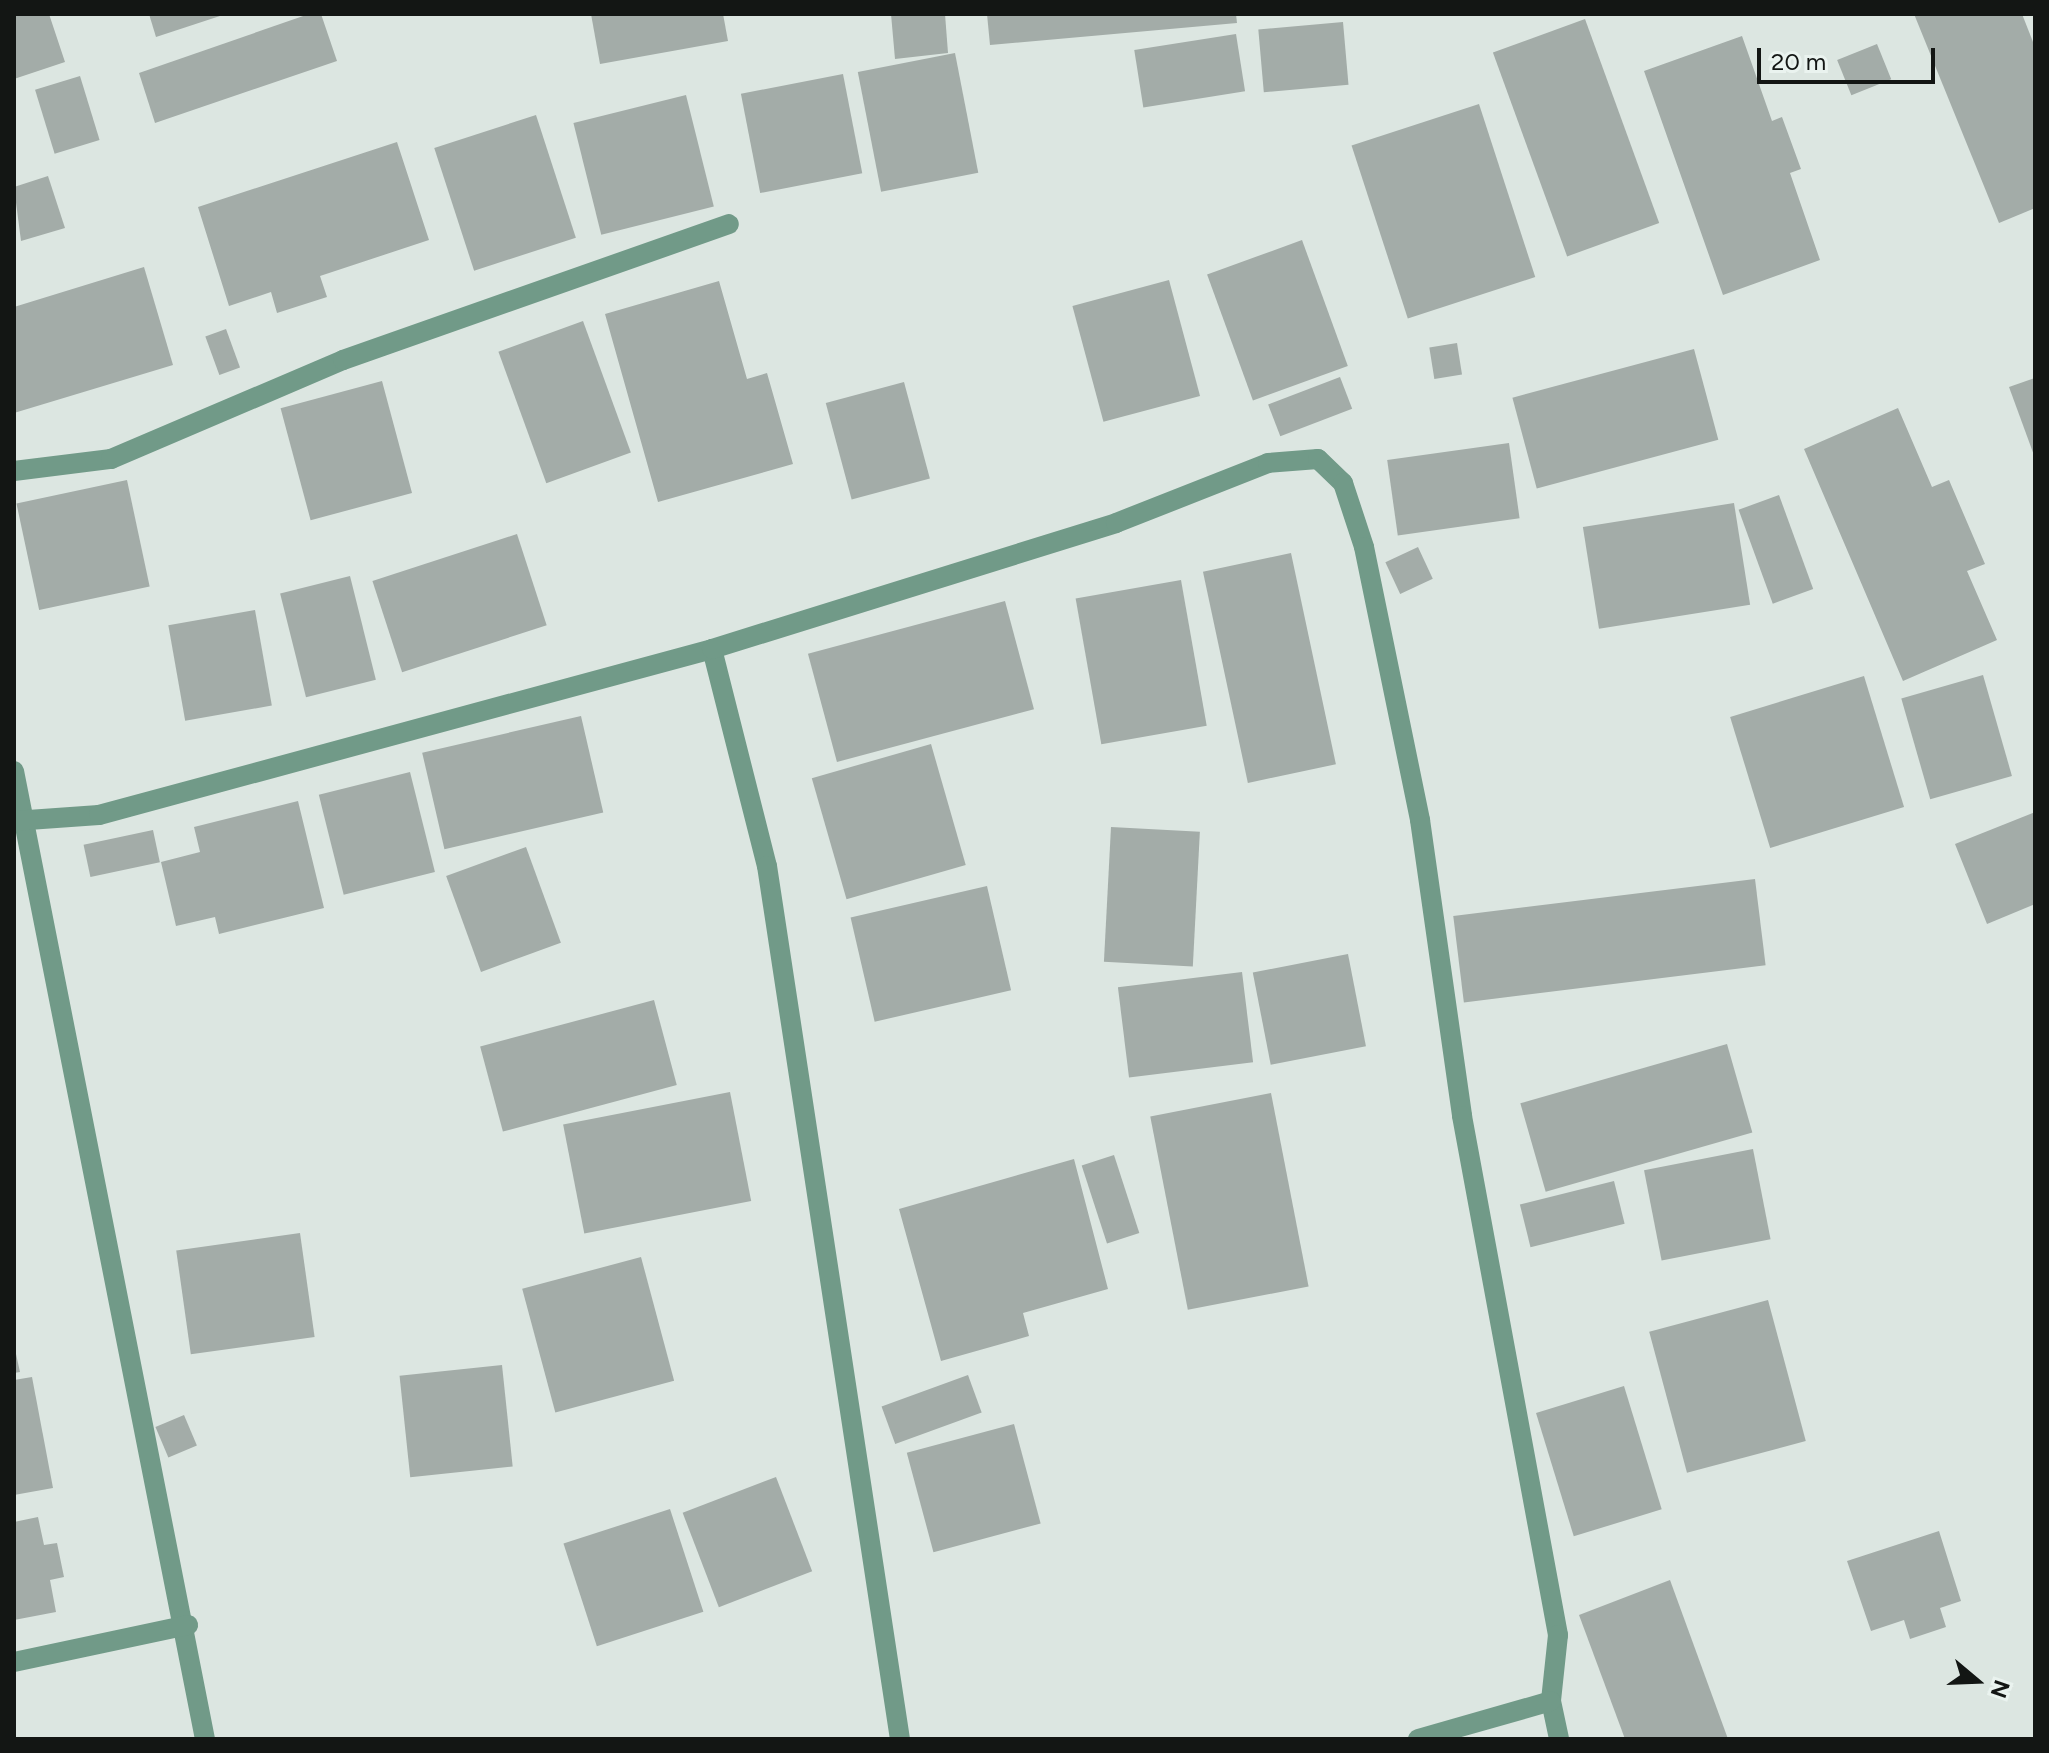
<!DOCTYPE html>
<html>
<head>
<meta charset="utf-8">
<style>
	body { margin:0 }
	#map { position:relative; width:2049px; height:1753px; overflow:hidden; background:#dce6e1; font-family:Figtree,sans-serif }
	div>[style] { position:absolute }
	.building>* { inset:0; background:#a3aca8; transform-origin:0 0 }
	.street>* { height:20px; margin:-10px; padding:0 10px; transform-origin:10px; border-radius:10px; background:#719a88 }
	span { translate:-50% -50%; white-space:nowrap; text-align:center; line-height:1.15; -webkit-text-stroke:6px #eaf3ef; paint-order:stroke }
	.frame { position:absolute; inset:0; border:16px solid #131614; pointer-events:none }
	.north { position:absolute; left:1937px; top:1641px; width:80px; height:80px; -webkit-text-stroke:6px #eaf3ef; paint-order:stroke; rotate:109deg; font-size:22px; font-weight:700; line-height:32px; text-align:center; color:#131614 }
	.north::after { content:''; display:block; margin:auto; width:28px; height:36px; background:#131614; clip-path:polygon(50% 0,100% 100%,50% 72%,0 100%) }
	.scale { position:absolute; left:1757px; top:48px; width:178px; height:36px; box-sizing:border-box; border:4px solid #131614; border-top:0; padding-left:10px; font-size:24px; line-height:28px; white-space:nowrap; color:#131614; -webkit-text-stroke:6px #eaf3ef; paint-order:stroke }
</style>
</head>
<body>
<div id="map">
	<div class="building">
		<div style="clip-path:polygon(14px 14px,49px 14px,65px 62px,14px 79px)"></div>
		<div style="clip-path:polygon(149px 14px,223px 14px,223px 15px,156px 37px)"></div>
		<div style="clip-path:polygon(309px 14px,321px 14px,337px 61px,155px 123px,139px 73px)"></div>
		<div style="clip-path:polygon(591px 14px,723px 14px,728px 41px,600px 64px)"></div>
		<div style="clip-path:polygon(891px 14px,945px 14px,948px 53px,895px 59px)"></div>
		<div style="clip-path:polygon(987px 14px,1236px 14px,1237px 23px,990px 45px)"></div>
		<div style="clip-path:polygon(1914px 14px,2022px 14px,2035px 47px,2035px 208px,1999px 223px)"></div>
		<div style="left:1585px;top:19px;width:217px;height:98px;rotate:70deg"></div>
		<div style="left:1343px;top:22px;width:63px;height:85px;rotate:85deg"></div>
		<div style="left:1236px;top:34px;width:58px;height:103px;rotate:81deg"></div>
		<div style="clip-path:polygon(1742px 36px,1772px 121px,1782px 117px,1801px 169px,1790px 173px,1820px 260px,1723px 295px,1644px 71px)"></div>
		<div style="left:1877px;top:44px;width:38px;height:43px;rotate:68deg"></div>
		<div style="left:955px;top:53px;width:122px;height:99px;rotate:79deg"></div>
		<div style="left:843px;top:74px;width:101px;height:104px;rotate:79deg"></div>
		<div style="left:80px;top:76px;width:67px;height:47px;rotate:73deg"></div>
		<div style="left:686px;top:95px;width:115px;height:116px;rotate:76deg"></div>
		<div style="left:1479px;top:104px;width:182px;height:134px;rotate:72deg"></div>
		<div style="left:536px;top:115px;width:129px;height:107px;rotate:72deg"></div>
		<div style="clip-path:polygon(397px 142px,429px 240px,320px 276px,327px 297px,277px 313px,271px 292px,229px 306px,198px 207px)"></div>
		<div style="clip-path:polygon(48px 176px,65px 228px,21px 241px,14px 187px)"></div>
		<div style="left:1302px;top:240px;width:134px;height:101px;rotate:70deg"></div>
		<div style="clip-path:polygon(144px 267px,173px 365px,14px 413px,14px 307px)"></div>
		<div style="left:1169px;top:280px;width:120px;height:100px;rotate:75deg"></div>
		<div style="clip-path:polygon(719px 281px,747px 379px,767px 373px,793px 464px,658px 502px,605px 314px)"></div>
		<div style="left:583px;top:321px;width:140px;height:90px;rotate:70deg"></div>
		<div style="left:226px;top:329px;width:41px;height:22px;rotate:70deg"></div>
		<div style="left:1457px;top:343px;width:32px;height:28px;rotate:81deg"></div>
		<div style="left:1694px;top:349px;width:94px;height:188px;rotate:75deg"></div>
		<div style="left:1340px;top:377px;width:34px;height:77px;rotate:69deg"></div>
		<div style="clip-path:polygon(2035px 378px,2035px 458px,2009px 387px)"></div>
		<div style="left:382px;top:381px;width:116px;height:105px;rotate:75deg"></div>
		<div style="left:904px;top:382px;width:100px;height:81px;rotate:75deg"></div>
		<div style="clip-path:polygon(1898px 408px,1932px 487px,1949px 480px,1985px 564px,1967px 571px,1997px 640px,1903px 681px,1804px 449px)"></div>
		<div style="left:1509px;top:443px;width:76px;height:123px;rotate:82deg"></div>
		<div style="left:127px;top:480px;width:109px;height:113px;rotate:78deg"></div>
		<div style="left:1779px;top:495px;width:100px;height:43px;rotate:70deg"></div>
		<div style="left:1734px;top:503px;width:103px;height:153px;rotate:81deg"></div>
		<div style="left:517px;top:534px;width:96px;height:152px;rotate:72deg"></div>
		<div style="left:1418px;top:547px;width:35px;height:36px;rotate:65deg"></div>
		<div style="left:1291px;top:553px;width:216px;height:90px;rotate:78deg"></div>
		<div style="left:350px;top:576px;width:107px;height:72px;rotate:76deg"></div>
		<div style="left:1181px;top:580px;width:148px;height:107px;rotate:80deg"></div>
		<div style="left:1005px;top:601px;width:112px;height:204px;rotate:75deg"></div>
		<div style="left:255px;top:610px;width:97px;height:88px;rotate:80deg"></div>
		<div style="left:1983px;top:675px;width:105px;height:85px;rotate:74deg"></div>
		<div style="left:1864px;top:676px;width:137px;height:140px;rotate:73deg"></div>
		<div style="left:581px;top:716px;width:99px;height:163px;rotate:77deg"></div>
		<div style="left:931px;top:744px;width:126px;height:124px;rotate:74deg"></div>
		<div style="left:410px;top:772px;width:103px;height:94px;rotate:76deg"></div>
		<div style="clip-path:polygon(298px 801px,324px 908px,219px 934px,215px 917px,176px 926px,161px 862px,200px 852px,194px 827px)"></div>
		<div style="clip-path:polygon(2035px 812px,2035px 904px,1987px 924px,1955px 844px)"></div>
		<div style="left:1111px;top:827px;width:89px;height:135px;rotate:3deg"></div>
		<div style="left:153px;top:830px;width:33px;height:71px;rotate:78deg"></div>
		<div style="left:526px;top:847px;width:102px;height:85px;rotate:70deg"></div>
		<div style="left:1755px;top:879px;width:87px;height:304px;rotate:83deg"></div>
		<div style="left:987px;top:886px;width:107px;height:140px;rotate:77deg"></div>
		<div style="left:1348px;top:954px;width:94px;height:97px;rotate:79deg"></div>
		<div style="left:1242px;top:972px;width:91px;height:125px;rotate:83deg"></div>
		<div style="left:654px;top:1000px;width:88px;height:180px;rotate:75deg"></div>
		<div style="left:1727px;top:1044px;width:92px;height:215px;rotate:74deg"></div>
		<div style="left:730px;top:1092px;width:111px;height:170px;rotate:79deg"></div>
		<div style="left:1271px;top:1093px;width:197px;height:123px;rotate:79deg"></div>
		<div style="left:1753px;top:1149px;width:92px;height:111px;rotate:79deg"></div>
		<div style="left:1114px;top:1155px;width:82px;height:34px;rotate:72deg"></div>
		<div style="clip-path:polygon(1074px 1159px,1108px 1289px,1023px 1313px,1029px 1336px,941px 1361px,899px 1209px)"></div>
		<div style="left:1614px;top:1181px;width:44px;height:97px;rotate:76deg"></div>
		<div style="left:300px;top:1233px;width:105px;height:125px;rotate:82deg"></div>
		<div style="left:641px;top:1257px;width:128px;height:123px;rotate:75deg"></div>
		<div style="left:1768px;top:1300px;width:146px;height:123px;rotate:75deg"></div>
		<div style="clip-path:polygon(14px 1345px,20px 1372px,14px 1373px)"></div>
		<div style="left:502px;top:1365px;width:102px;height:103px;rotate:84deg"></div>
		<div style="left:968px;top:1375px;width:40px;height:92px;rotate:70deg"></div>
		<div style="clip-path:polygon(32px 1377px,53px 1488px,14px 1495px,14px 1380px)"></div>
		<div style="left:1624px;top:1386px;width:129px;height:92px;rotate:73deg"></div>
		<div style="left:184px;top:1415px;width:33px;height:31px;rotate:67deg"></div>
		<div style="left:1014px;top:1424px;width:103px;height:111px;rotate:75deg"></div>
		<div style="left:776px;top:1477px;width:101px;height:100px;rotate:69deg"></div>
		<div style="left:670px;top:1509px;width:108px;height:112px;rotate:72deg"></div>
		<div style="clip-path:polygon(38px 1517px,44px 1545px,57px 1543px,64px 1577px,50px 1580px,56px 1612px,14px 1620px,14px 1522px)"></div>
		<div style="clip-path:polygon(1939px 1531px,1961px 1601px,1940px 1608px,1946px 1627px,1910px 1639px,1904px 1620px,1871px 1631px,1847px 1561px)"></div>
		<div style="clip-path:polygon(1670px 1580px,1728px 1739px,1625px 1739px,1579px 1615px)"></div>
	</div>
	<div class="street">
		<div style="left:14px;top:471px;width:98px;rotate:-7.1deg"></div>
		<div style="left:111px;top:459px;width:252px;rotate:-23.1deg"></div>
		<div style="left:343px;top:360px;width:409px;rotate:-19.4deg"></div>
		<div style="left:712px;top:649px;width:224px;rotate:75.8deg"></div>
		<div style="left:767px;top:866px;width:883px;rotate:81.34deg"></div>
		<div style="left:14px;top:771px;width:987px;rotate:78.84deg"></div>
		<div style="left:14px;top:821px;width:85px;rotate:-4deg"></div>
		<div style="left:99px;top:815px;width:635px;rotate:-15.15deg"></div>
		<div style="left:712px;top:649px;width:423px;rotate:-17.3deg"></div>
		<div style="left:1116px;top:523px;width:163px;rotate:-21.5deg"></div>
		<div style="left:1268px;top:463px;width:50px;rotate:-4.6deg"></div>
		<div style="left:1318px;top:459px;width:35px;rotate:44deg"></div>
		<div style="left:1343px;top:483px;width:67px;rotate:71.8deg"></div>
		<div style="left:1364px;top:547px;width:279px;rotate:78.4deg"></div>
		<div style="left:1420px;top:820px;width:299px;rotate:81.9deg"></div>
		<div style="left:1462px;top:1116px;width:528px;rotate:79.52deg"></div>
		<div style="left:1558px;top:1635px;width:66px;rotate:96.1deg"></div>
		<div style="left:1551px;top:1701px;width:39px;rotate:78deg"></div>
		<div style="left:14px;top:1662px;width:178px;rotate:-12deg"></div>
		<div style="left:1418px;top:1739px;width:138px;rotate:-15.9deg"></div>
	</div>
	<div class="frame"></div>
	<div class="north">N</div>
	<div class="scale">20 m</div>
</div>
</body>
</html>
